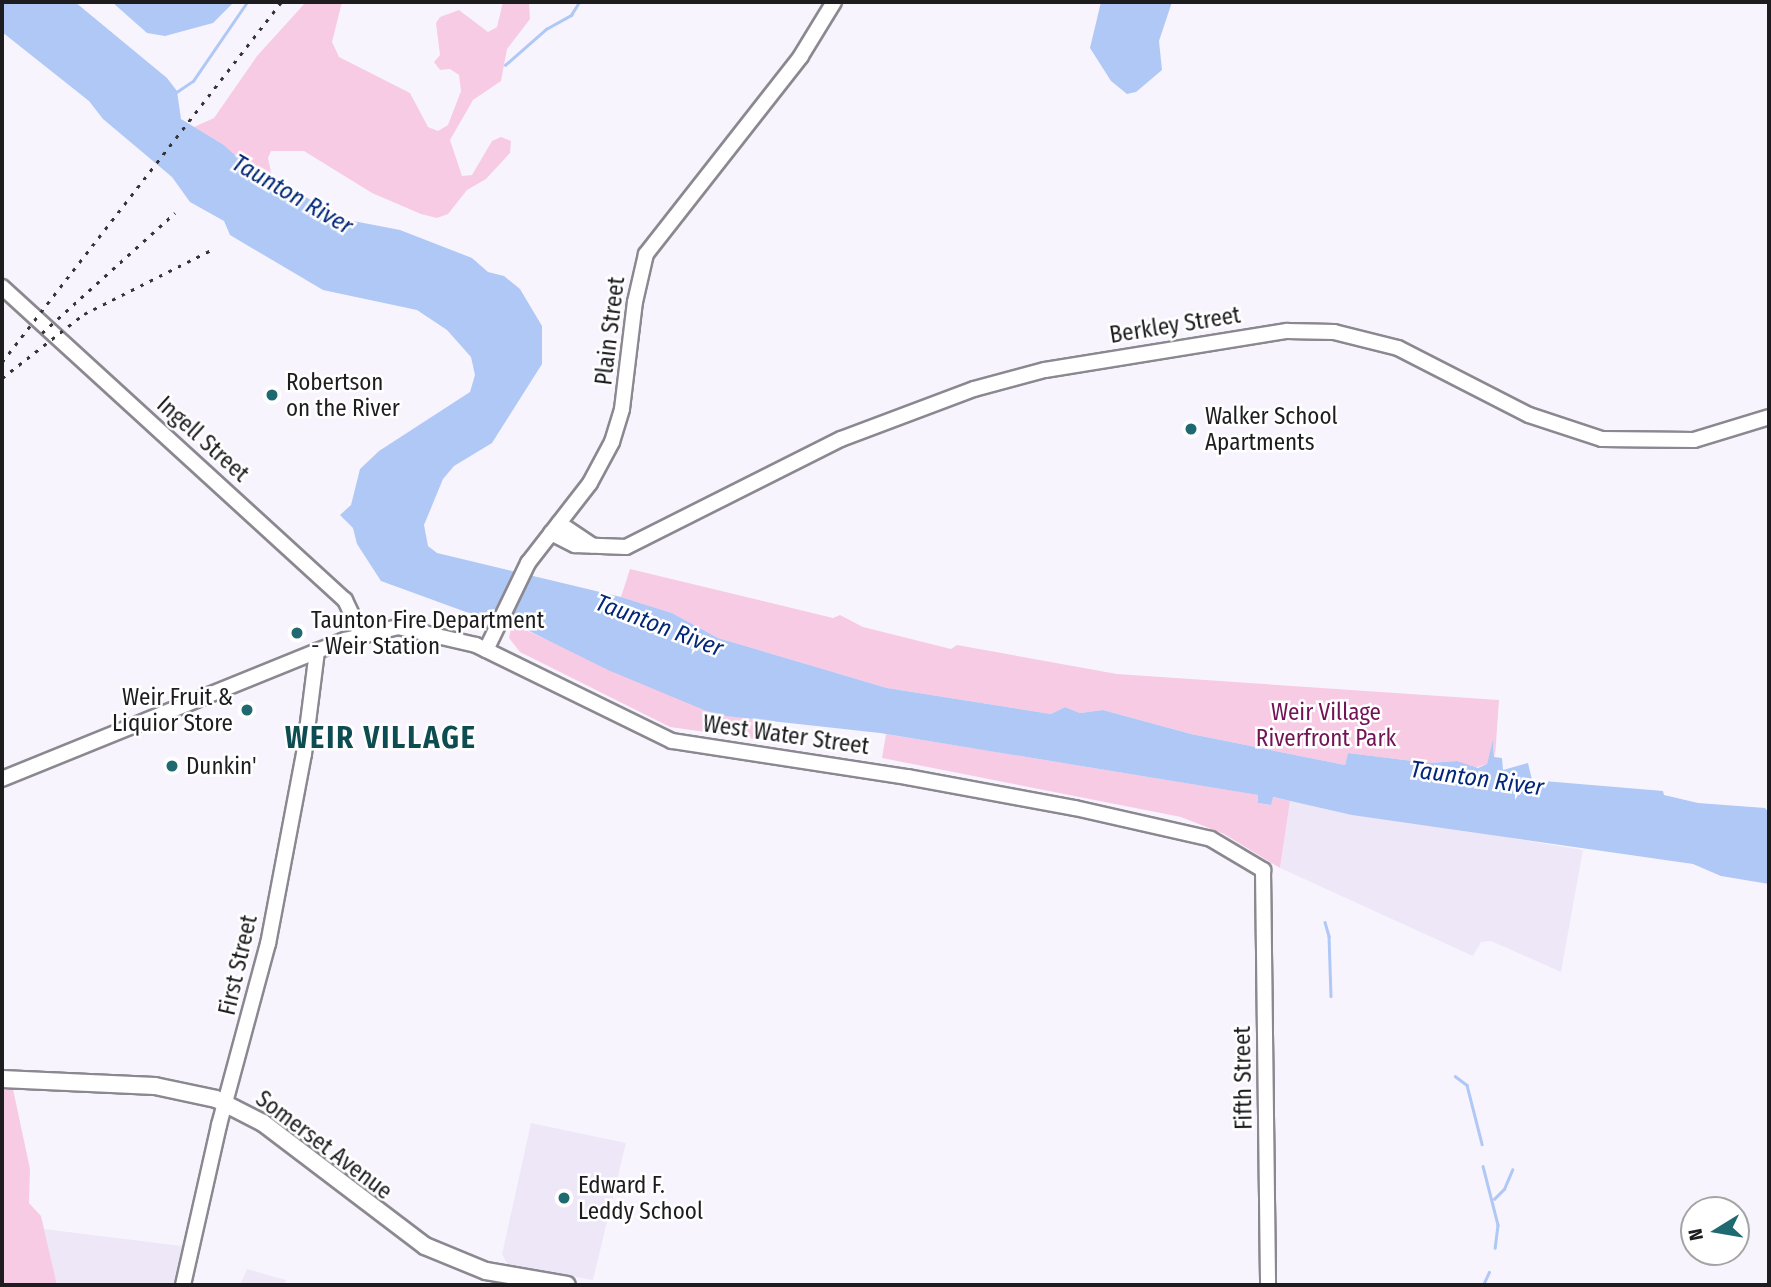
<!DOCTYPE html>
<html>
<head>
<meta charset="utf-8">
<style>
	body { margin:0 }
	#map { position:relative; width:1771px; height:1287px; overflow:hidden; background:#f8f4fe; font-family:"Fira Sans Condensed",sans-serif }
	div>[style] { position:absolute }
	.built>* { inset:0; background:#eee7f8 }
	.green>* { inset:0; background:#f8cbe5 }
	.water>* { inset:0; background:#afc8f5 }
	.stream>* { height:2.5px; margin:-1.25px; padding:0 1.25px; transform-origin:1.25px; border-radius:1.25px; background:#afc8f5 }
	.roads { filter:drop-shadow(2px 0 #8b8890) drop-shadow(-2px 0 #8b8890) drop-shadow(0 2px #8b8890) drop-shadow(0 -2px #8b8890) }
	.secondary>* { height:14px; margin:-7px; padding:0 7px; transform-origin:7px; border-radius:7px; background:#fff }
	.primary>* { height:16px; margin:-8px; padding:0 8px; transform-origin:8px; border-radius:8px; background:#fff }
	.rail>* { height:2.5px; margin-top:-1.25px; transform-origin:0; background:repeating-linear-gradient(90deg,#353437 0 3.5px,transparent 0 10.5px) }
	.dots>* { width:19px; height:19px; translate:-50% -50%; box-sizing:border-box; border:4px solid #fff; border-radius:50% }
	span { translate:-50% -50%; white-space:nowrap; text-align:center; line-height:1.15; -webkit-text-stroke:5px #fff; paint-order:stroke }
	.street-label { font-size:23px; color:#1d1c1f }
	.poi-label { font-size:23px; color:#1d1c1f }
	.left { translate:0 -50%; text-align:left }
	.right { translate:-100% -50%; text-align:right }
	.park-label { font-size:23px; color:#721356 }
	.water-label { font-size:24px; color:#032779; font-style:italic }
	.district-label { font-size:30px; color:#0d4c51; font-weight:700; letter-spacing:2px }
	.frame { position:absolute; inset:0; border:4px solid #1d1c1f; pointer-events:none }
	.north { position:absolute; left:1680px; top:1196px; width:70px; height:70px; box-sizing:border-box; background:#fff; border:2px solid #a5a4a5; border-radius:50%; rotate:259deg; font-size:19px; font-weight:700; line-height:28px; text-align:center; color:#1d1c1f }
	.north::after { content:''; display:block; margin:auto; width:24px; height:32px; background:#1e6a70; clip-path:polygon(50% 0,100% 100%,50% 72%,0 100%) }
</style>
</head>
<body>
<div id="map">
	<div class="built">
		<div style="clip-path:polygon(1290px 801px,1583px 850px,1561px 972px,1491px 941px,1481px 942px,1473px 956px,1280px 868px)"></div>
		<div style="clip-path:polygon(531px 1123px,626px 1143px,593px 1280px,508px 1265px,502px 1254px)"></div>
		<div style="clip-path:polygon(44px 1229px,182px 1246px,173px 1285px,57px 1285px)"></div>
		<div style="clip-path:polygon(247px 1269px,286px 1280px,285px 1285px,240px 1285px)"></div>
	</div>
	<div class="green">
		<div style="clip-path:polygon(306px 2px,342px 2px,332px 42px,339px 57px,410px 93px,428px 127px,438px 131px,448px 125px,461px 91px,459px 75px,450px 69px,440px 70px,434px 62px,440px 55px,436px 23px,440px 17px,459px 10px,488px 32px,497px 27px,503px 2px,529px 2px,530px 19px,507px 49px,501px 81px,473px 100px,450px 140px,462px 176px,472px 175px,492px 141px,501px 137px,511px 141px,510px 153px,486px 179px,467px 190px,448px 214px,437px 218px,421px 214px,372px 193px,304px 151px,271px 151px,268px 158px,272px 177px,246px 165px,224px 145px,194px 127px,214px 118px,257px 56px)"></div>
		<div style="clip-path:polygon(630px 569px,833px 618px,840px 615px,863px 627px,951px 649px,957px 645px,1117px 674px,1499px 700px,1495px 758px,1493px 743px,1487px 764px,1474px 768px,1457px 761px,1429px 763px,1348px 753px,1345px 765px,1191px 734px,1103px 710px,1080px 713px,1065px 707px,1051px 714px,887px 688px,718px 638px,672px 613px,621px 597px)"></div>
		<div style="clip-path:polygon(512px 624px,716px 715px,757px 719px,755px 739px,670px 727px,520px 652px,509px 638px)"></div>
		<div style="clip-path:polygon(886px 734px,1259px 795px,1258px 803px,1270px 805px,1272px 797px,1290px 801px,1280px 868px,1224px 834px,1181px 817px,882px 758px)"></div>
		<div style="clip-path:polygon(13px 1089px,30px 1169px,29px 1203px,41px 1216px,57px 1285px,2px 1285px,2px 1090px)"></div>
	</div>
	<div class="water">
		<div style="clip-path:polygon(2px 2px,75px 2px,167px 78px,177px 91px,181px 119px,224px 145px,246px 165px,348px 220px,400px 230px,472px 258px,488px 272px,504px 276px,520px 289px,542px 326px,542px 364px,492px 443px,454px 466px,443px 479px,424px 525px,428px 546px,437px 553px,621px 597px,672px 613px,718px 638px,887px 688px,1051px 714px,1065px 707px,1080px 713px,1103px 710px,1191px 734px,1345px 765px,1348px 753px,1429px 763px,1457px 761px,1478px 768px,1487px 764px,1493px 740px,1494px 757px,1502px 758px,1503px 770px,1528px 763px,1532px 780px,1663px 791px,1664px 795px,1698px 803px,1765px 808px,1769px 813px,1769px 884px,1721px 876px,1693px 864px,1352px 815px,1273px 797px,1271px 805px,1258px 803px,1258px 795px,880px 733px,716px 715px,608px 670px,515px 624px,466px 612px,381px 581px,357px 544px,353px 528px,340px 515px,351px 505px,360px 469px,379px 451px,470px 392px,475px 375px,471px 357px,447px 330px,417px 310px,323px 290px,230px 235px,224px 221px,190px 202px,172px 177px,103px 119px,89px 101px,2px 32px)"></div>
		<div style="clip-path:polygon(112px 2px,234px 2px,213px 23px,165px 36px,147px 33px)"></div>
		<div style="clip-path:polygon(1101px 2px,1172px 2px,1159px 41px,1162px 70px,1136px 92px,1127px 94px,1111px 81px,1090px 48px)"></div>
	</div>
	<div class="stream">
		<div style="left:505px;top:65px;width:55px;rotate:-41.3deg"></div>
		<div style="left:546px;top:29px;width:29px;rotate:-29deg"></div>
		<div style="left:571px;top:15px;width:15px;rotate:-58deg"></div>
		<div style="left:175px;top:93px;width:22px;rotate:-34deg"></div>
		<div style="left:193px;top:81px;width:96px;rotate:-55.6deg"></div>
		<div style="left:1325px;top:922px;width:15px;rotate:74deg"></div>
		<div style="left:1329px;top:936px;width:60px;rotate:88.1deg"></div>
		<div style="left:1455px;top:1076px;width:15px;rotate:37deg"></div>
		<div style="left:1467px;top:1085px;width:61px;rotate:75.7deg"></div>
		<div style="left:1483px;top:1166px;width:61px;rotate:75.7deg"></div>
		<div style="left:1498px;top:1225px;width:23px;rotate:97deg"></div>
		<div style="left:1494px;top:1199px;width:14px;rotate:-45deg"></div>
		<div style="left:1504px;top:1189px;width:21px;rotate:-67deg"></div>
		<div style="left:1483px;top:1285px;width:14px;rotate:-65deg"></div>
	</div>
	<div class="roads">
		<div class="secondary">
			<div style="left:2px;top:287px;width:464px;rotate:42.4deg"></div>
			<div style="left:345px;top:600px;width:38px;rotate:65deg"></div>
			<div style="left:559px;top:523px;width:40px;rotate:34deg"></div>
			<div style="left:551px;top:533px;width:27px;rotate:27deg"></div>
			<div style="left:575px;top:545px;width:51px;rotate:2.2deg"></div>
			<div style="left:626px;top:547px;width:241px;rotate:-26.7deg"></div>
			<div style="left:841px;top:439px;width:142px;rotate:-20.6deg"></div>
			<div style="left:974px;top:389px;width:73px;rotate:-15deg"></div>
			<div style="left:1045px;top:370px;width:245px;rotate:-9.2deg"></div>
			<div style="left:1287px;top:331px;width:47px;rotate:1.2deg"></div>
			<div style="left:1334px;top:332px;width:66px;rotate:14deg"></div>
			<div style="left:1398px;top:348px;width:147px;rotate:27.1deg"></div>
			<div style="left:1529px;top:415px;width:77px;rotate:18.2deg"></div>
			<div style="left:1602px;top:439px;width:92px;rotate:0.6deg"></div>
			<div style="left:1694px;top:440px;width:78px;rotate:-17deg"></div>
			<div style="left:486px;top:650px;width:97px;rotate:-64.2deg"></div>
			<div style="left:528px;top:563px;width:101px;rotate:-52.2deg"></div>
			<div style="left:590px;top:483px;width:47px;rotate:-61.8deg"></div>
			<div style="left:612px;top:442px;width:34px;rotate:-73deg"></div>
			<div style="left:622px;top:409px;width:108px;rotate:-83.1deg"></div>
			<div style="left:635px;top:302px;width:49px;rotate:-77.1deg"></div>
			<div style="left:646px;top:254px;width:251px;rotate:-51.9deg"></div>
			<div style="left:801px;top:56px;width:63px;rotate:-58.6deg"></div>
			<div style="left:2px;top:779px;width:370px;rotate:-22.1deg"></div>
			<div style="left:345px;top:640px;width:55px;rotate:-13.8deg"></div>
			<div style="left:398px;top:627px;width:80px;rotate:13deg"></div>
			<div style="left:476px;top:645px;width:218px;rotate:26.1deg"></div>
			<div style="left:672px;top:741px;width:238px;rotate:8.7deg"></div>
			<div style="left:907px;top:777px;width:171px;rotate:10.5deg"></div>
			<div style="left:1075px;top:808px;width:139px;rotate:12.8deg"></div>
			<div style="left:1211px;top:839px;width:61px;rotate:30.8deg"></div>
			<div style="left:1263px;top:870px;width:415px;rotate:89.3deg"></div>
			<div style="left:183px;top:1285px;width:164px;rotate:-77.3deg"></div>
			<div style="left:219px;top:1125px;width:188px;rotate:-74.9deg"></div>
			<div style="left:268px;top:944px;width:193px;rotate:-79.3deg"></div>
			<div style="left:304px;top:754px;width:104px;rotate:-82.8deg"></div>
		</div>
		<div class="primary">
			<div style="left:2px;top:1079px;width:153px;rotate:2.6deg"></div>
			<div style="left:155px;top:1086px;width:62px;rotate:12deg"></div>
			<div style="left:216px;top:1099px;width:53px;rotate:27.1deg"></div>
			<div style="left:263px;top:1123px;width:203px;rotate:37.2deg"></div>
			<div style="left:425px;top:1246px;width:66px;rotate:22.3deg"></div>
			<div style="left:486px;top:1271px;width:82px;rotate:9.8deg"></div>
		</div>
	</div>
	<div class="rail">
		<div style="left:42px;top:333px;width:179px;rotate:-42.1deg"></div>
		<div style="left:2px;top:362px;width:455px;rotate:-52.2deg"></div>
		<div style="left:2px;top:378px;width:104px;rotate:-38deg"></div>
		<div style="left:84px;top:314px;width:142px;rotate:-26.7deg"></div>
	</div>
	<div class="dots">
		<div style="left:272px;top:395px;background:#1e6a70"></div>
		<div style="left:1191px;top:429px;background:#1e6a70"></div>
		<div style="left:297px;top:633px;background:#1e6a70"></div>
		<div style="left:247px;top:710px;background:#1e6a70"></div>
		<div style="left:172px;top:766px;background:#1e6a70"></div>
		<div style="left:564px;top:1198px;background:#1e6a70"></div>
	</div>
	<div class="street-label">
		<span style="left:1175px;top:325px;rotate:-9deg">Berkley Street</span>
		<span style="left:610px;top:331px;rotate:-83deg">Plain Street</span>
		<span style="left:203px;top:439px;rotate:42deg">Ingell Street</span>
		<span style="left:786px;top:735px;rotate:8deg">West Water Street</span>
		<span style="left:238px;top:965px;rotate:-77deg">First Street</span>
		<span style="left:1243px;top:1078px;rotate:-91deg">Fifth Street</span>
		<span style="left:324px;top:1145px;rotate:37deg">Somerset Avenue</span>
	</div>
	<div class="poi-label">
		<span class="left" style="left:286px;top:395px">Robertson<br>on the River</span>
		<span class="left" style="left:1205px;top:429px">Walker School<br>Apartments</span>
		<span class="left" style="left:311px;top:633px">Taunton Fire Department<br>- Weir Station</span>
		<span class="right" style="left:233px;top:710px">Weir Fruit &amp;<br>Liquior Store</span>
		<span class="left" style="left:186px;top:766px">Dunkin'</span>
		<span class="left" style="left:578px;top:1198px">Edward F.<br>Leddy School</span>
	</div>
	<div class="park-label">
		<span style="left:1326px;top:725px">Weir Village<br>Riverfront Park</span>
	</div>
	<div class="water-label">
		<span style="left:292px;top:195px;rotate:30deg">Taunton River</span>
		<span style="left:659px;top:626px;rotate:21deg">Taunton River</span>
		<span style="left:1477px;top:779px;rotate:8deg">Taunton River</span>
	</div>
	<div class="district-label">
		<span style="left:381px;top:738px">WEIR VILLAGE</span>
	</div>
	<div class="frame"></div>
	<div class="north">N</div>
</div>
</body>
</html>
